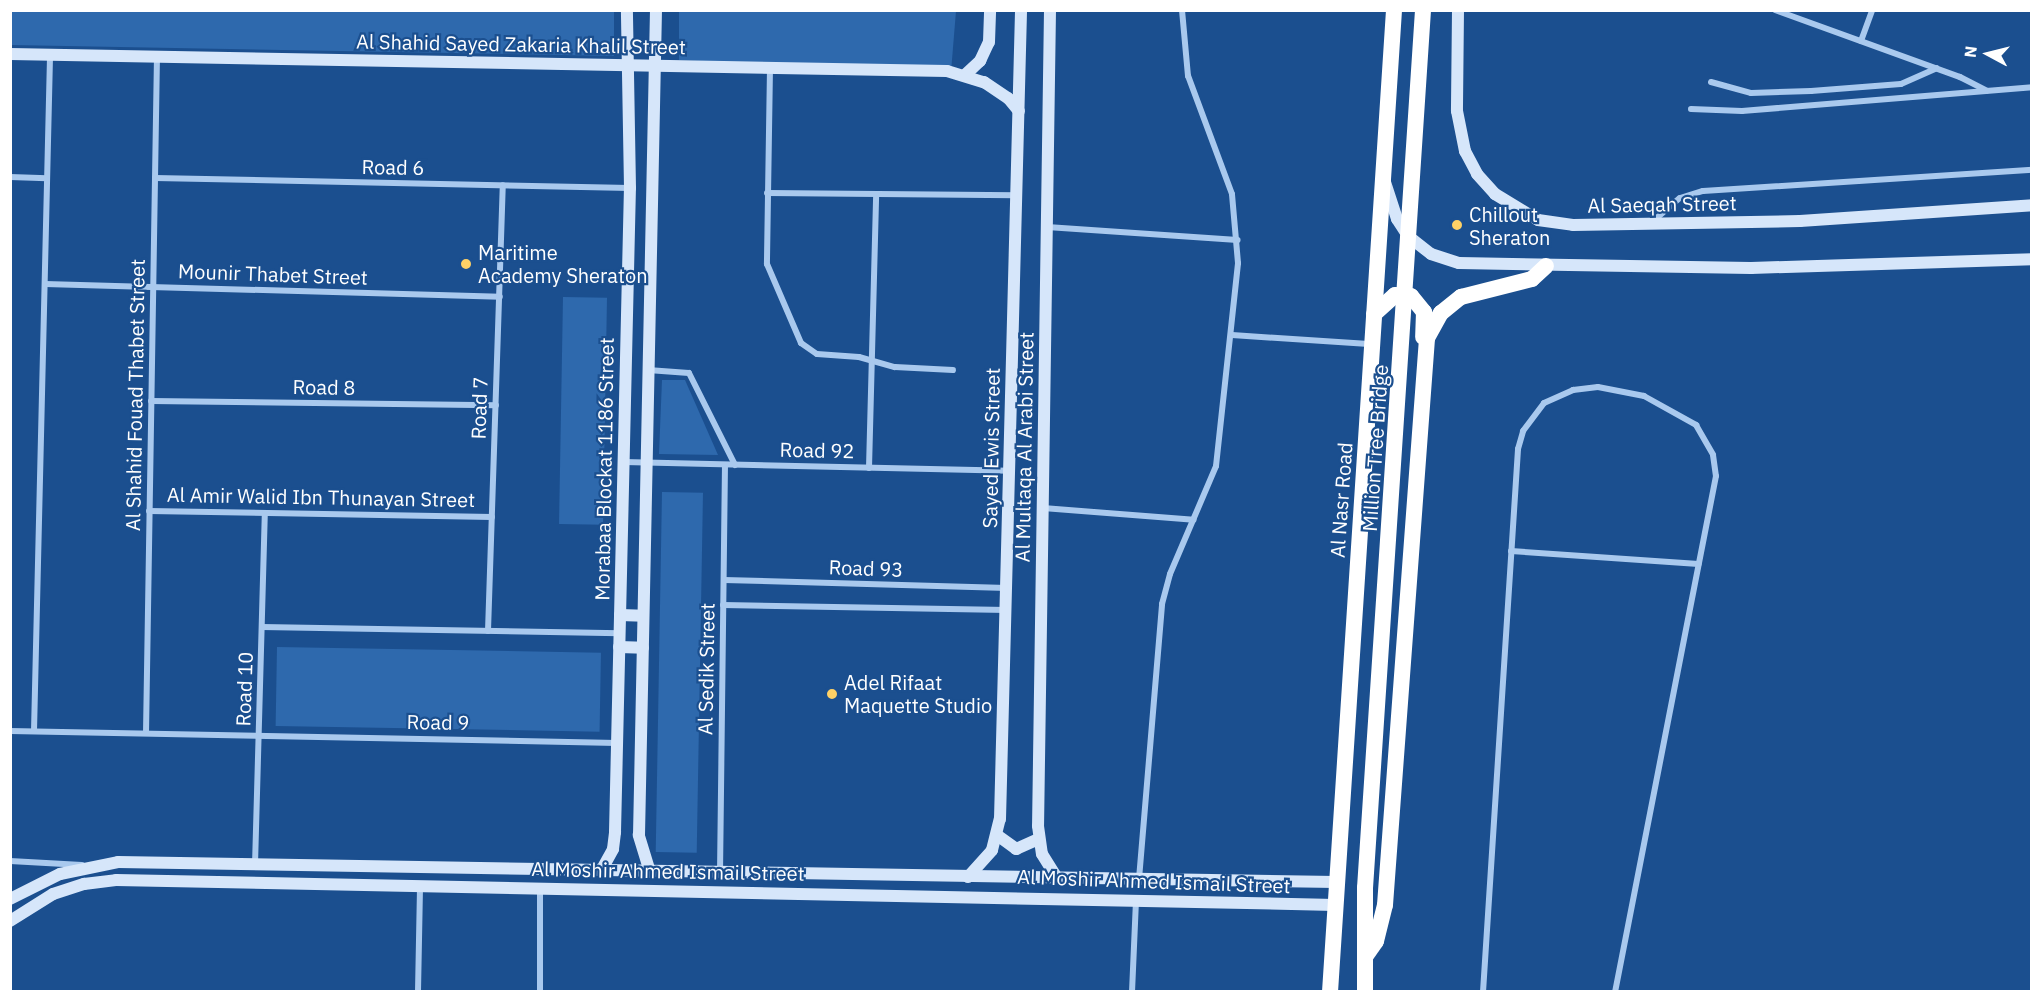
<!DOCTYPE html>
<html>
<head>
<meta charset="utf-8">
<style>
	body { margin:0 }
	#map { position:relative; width:2042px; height:1002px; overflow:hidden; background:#1b4f8f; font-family:"IBM Plex Sans",sans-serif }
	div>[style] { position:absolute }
	.green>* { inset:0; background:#2e69ad; transform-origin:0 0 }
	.street>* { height:6px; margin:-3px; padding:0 3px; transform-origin:3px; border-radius:3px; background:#a9c9ee }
	.secondary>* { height:12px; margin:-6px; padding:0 6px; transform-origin:6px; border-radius:6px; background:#d6e6fa }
	.highway>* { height:16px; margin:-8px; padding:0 8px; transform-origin:8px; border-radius:8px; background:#fff }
	.highway-bridge>* { height:16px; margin:-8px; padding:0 8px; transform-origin:8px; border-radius:8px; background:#fff }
	.dots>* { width:16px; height:16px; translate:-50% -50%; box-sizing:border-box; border:3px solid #1b4f8f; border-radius:50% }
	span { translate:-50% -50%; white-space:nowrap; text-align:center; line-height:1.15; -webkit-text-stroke:4.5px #1b4f8f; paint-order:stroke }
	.street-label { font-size:20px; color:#fff }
	.poi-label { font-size:20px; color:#fff }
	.left { translate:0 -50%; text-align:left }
	.frame { position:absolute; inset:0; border:12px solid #fff; pointer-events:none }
	.north { position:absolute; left:1958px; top:24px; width:60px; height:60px; -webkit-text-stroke:4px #1b4f8f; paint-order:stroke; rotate:277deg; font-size:16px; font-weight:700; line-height:24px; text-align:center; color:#fff }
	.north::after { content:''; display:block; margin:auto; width:21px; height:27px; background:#fff; clip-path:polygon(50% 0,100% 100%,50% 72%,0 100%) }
</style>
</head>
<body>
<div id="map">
	<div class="green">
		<div style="clip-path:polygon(11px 10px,614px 11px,614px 56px,11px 45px)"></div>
		<div style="clip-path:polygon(679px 11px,956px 11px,951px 72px,679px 60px)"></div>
		<div style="left:563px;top:297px;width:44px;height:227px;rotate:1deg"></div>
		<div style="clip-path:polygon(662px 380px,685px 380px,718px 455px,659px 454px)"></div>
		<div style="left:662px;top:492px;width:41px;height:360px;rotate:1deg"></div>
		<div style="left:277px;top:647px;width:324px;height:79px;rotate:1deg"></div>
	</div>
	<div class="street">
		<div style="left:1775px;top:10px;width:197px;rotate:19.9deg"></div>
		<div style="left:1960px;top:77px;width:30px;rotate:27deg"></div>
		<div style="left:1861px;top:41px;width:33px;rotate:-70deg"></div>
		<div style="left:770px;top:68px;width:196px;rotate:90.9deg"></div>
		<div style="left:767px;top:264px;width:86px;rotate:66.7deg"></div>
		<div style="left:801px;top:343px;width:19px;rotate:35deg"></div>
		<div style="left:817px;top:354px;width:42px;rotate:4.1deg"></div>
		<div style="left:859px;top:357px;width:37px;rotate:16deg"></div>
		<div style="left:895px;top:367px;width:58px;rotate:3deg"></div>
		<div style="left:1711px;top:82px;width:41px;rotate:15.4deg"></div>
		<div style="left:1751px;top:93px;width:60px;rotate:-1.9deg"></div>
		<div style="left:1811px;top:91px;width:90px;rotate:-4.4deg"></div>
		<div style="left:1901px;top:84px;width:39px;rotate:-24deg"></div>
		<div style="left:1691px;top:109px;width:51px;rotate:2.2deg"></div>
		<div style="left:1742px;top:111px;width:291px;rotate:-4.7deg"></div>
		<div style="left:10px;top:177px;width:37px;rotate:2deg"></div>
		<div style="left:155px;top:178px;width:475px;rotate:1.2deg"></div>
		<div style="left:767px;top:193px;width:249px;rotate:0.5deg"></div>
		<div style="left:1651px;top:223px;width:38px;rotate:-41deg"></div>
		<div style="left:1680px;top:198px;width:24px;rotate:-17deg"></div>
		<div style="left:1703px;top:191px;width:330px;rotate:-3.7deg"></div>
		<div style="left:1047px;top:227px;width:191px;rotate:3.9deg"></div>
		<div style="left:45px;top:284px;width:455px;rotate:1.6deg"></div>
		<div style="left:1232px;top:335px;width:137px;rotate:3.8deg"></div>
		<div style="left:648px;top:370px;width:41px;rotate:4.2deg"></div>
		<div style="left:689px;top:373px;width:103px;rotate:63.4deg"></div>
		<div style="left:151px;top:401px;width:345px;rotate:0.7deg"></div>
		<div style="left:624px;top:462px;width:385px;rotate:1.3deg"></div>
		<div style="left:869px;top:468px;width:274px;rotate:-88.5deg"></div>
		<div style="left:1043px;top:508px;width:151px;rotate:4.5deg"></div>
		<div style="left:149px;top:511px;width:343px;rotate:1deg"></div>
		<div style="left:1511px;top:551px;width:188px;rotate:4deg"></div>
		<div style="left:724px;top:580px;width:283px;rotate:1.6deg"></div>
		<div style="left:723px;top:605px;width:284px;rotate:1deg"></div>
		<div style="left:262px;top:627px;width:358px;rotate:1deg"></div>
		<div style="left:488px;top:631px;width:446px;rotate:-88.1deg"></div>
		<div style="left:10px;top:731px;width:607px;rotate:1.13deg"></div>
		<div style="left:34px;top:731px;width:676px;rotate:-88.64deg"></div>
		<div style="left:146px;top:733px;width:676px;rotate:-89.07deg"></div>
		<div style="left:10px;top:861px;width:72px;rotate:3.2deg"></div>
		<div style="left:255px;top:865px;width:352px;rotate:-88.4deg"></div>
		<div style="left:720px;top:873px;width:408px;rotate:-89.3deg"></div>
		<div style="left:1139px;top:879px;width:276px;rotate:-85.2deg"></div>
		<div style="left:1162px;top:604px;width:31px;rotate:-75deg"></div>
		<div style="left:1170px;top:574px;width:117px;rotate:-66.9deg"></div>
		<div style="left:1216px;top:466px;width:204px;rotate:-83.8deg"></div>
		<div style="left:1238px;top:263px;width:69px;rotate:-95deg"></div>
		<div style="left:1232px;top:194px;width:126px;rotate:-110.4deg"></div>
		<div style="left:1188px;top:76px;width:66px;rotate:-95.2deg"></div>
		<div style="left:418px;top:992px;width:106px;rotate:-88.9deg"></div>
		<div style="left:540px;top:992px;width:104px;rotate:-90deg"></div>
		<div style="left:1132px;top:992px;width:92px;rotate:-87.5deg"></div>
		<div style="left:1483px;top:992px;width:544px;rotate:-86.31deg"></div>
		<div style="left:1518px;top:449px;width:19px;rotate:-74deg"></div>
		<div style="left:1523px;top:431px;width:35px;rotate:-53deg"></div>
		<div style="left:1544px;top:403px;width:32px;rotate:-24deg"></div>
		<div style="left:1573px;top:390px;width:25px;rotate:-7deg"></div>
		<div style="left:1598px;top:387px;width:47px;rotate:11.1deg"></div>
		<div style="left:1644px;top:396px;width:60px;rotate:29.1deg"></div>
		<div style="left:1696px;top:425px;width:34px;rotate:60deg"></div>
		<div style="left:1713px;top:455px;width:21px;rotate:82deg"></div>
		<div style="left:1716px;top:476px;width:526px;rotate:101.07deg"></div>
	</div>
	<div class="secondary">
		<div style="left:1050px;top:10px;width:816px;rotate:90.84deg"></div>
		<div style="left:1038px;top:826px;width:28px;rotate:82deg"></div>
		<div style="left:1042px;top:854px;width:28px;rotate:58deg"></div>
		<div style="left:1458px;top:10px;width:101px;rotate:90.6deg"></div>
		<div style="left:1457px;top:111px;width:41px;rotate:78.7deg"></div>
		<div style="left:1465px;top:151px;width:26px;rotate:62deg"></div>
		<div style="left:1477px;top:174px;width:27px;rotate:48deg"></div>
		<div style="left:1495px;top:194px;width:50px;rotate:31.2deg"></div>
		<div style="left:1538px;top:220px;width:35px;rotate:8deg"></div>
		<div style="left:1573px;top:225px;width:227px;rotate:-1deg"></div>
		<div style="left:1800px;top:221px;width:233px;rotate:-3.9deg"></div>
		<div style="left:10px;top:54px;width:937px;rotate:1.04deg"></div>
		<div style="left:947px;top:71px;width:39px;rotate:17deg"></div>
		<div style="left:984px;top:82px;width:29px;rotate:34deg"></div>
		<div style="left:1008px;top:98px;width:17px;rotate:50deg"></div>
		<div style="left:965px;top:75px;width:21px;rotate:-43deg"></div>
		<div style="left:980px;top:61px;width:21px;rotate:-65deg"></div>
		<div style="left:989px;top:42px;width:32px;rotate:-88deg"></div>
		<div style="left:1385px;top:182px;width:39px;rotate:72deg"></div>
		<div style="left:1397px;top:219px;width:20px;rotate:57deg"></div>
		<div style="left:1408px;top:236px;width:29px;rotate:38deg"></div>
		<div style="left:1431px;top:254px;width:29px;rotate:18deg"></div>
		<div style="left:1459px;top:263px;width:292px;rotate:1deg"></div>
		<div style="left:1751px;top:268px;width:281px;rotate:-1.8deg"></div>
		<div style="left:620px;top:615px;width:23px;rotate:2deg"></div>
		<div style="left:619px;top:647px;width:24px;rotate:2deg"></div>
		<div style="left:997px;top:835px;width:24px;rotate:36deg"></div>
		<div style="left:1016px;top:849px;width:24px;rotate:-24deg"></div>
		<div style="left:601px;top:871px;width:25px;rotate:-61deg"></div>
		<div style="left:613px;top:849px;width:17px;rotate:-83deg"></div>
		<div style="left:615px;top:832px;width:644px;rotate:-88.67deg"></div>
		<div style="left:630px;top:188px;width:178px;rotate:-91deg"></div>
		<div style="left:650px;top:872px;width:39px;rotate:-107deg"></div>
		<div style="left:639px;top:835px;width:825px;rotate:-88.82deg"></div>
		<div style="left:968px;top:877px;width:36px;rotate:-48deg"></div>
		<div style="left:992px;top:850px;width:32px;rotate:-76deg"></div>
		<div style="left:1000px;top:819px;width:809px;rotate:-88.51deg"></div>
		<div style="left:10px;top:899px;width:56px;rotate:-26.6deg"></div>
		<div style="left:60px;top:874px;width:59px;rotate:-11.7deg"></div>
		<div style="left:118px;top:862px;width:1218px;rotate:0.94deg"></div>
		<div style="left:10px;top:921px;width:51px;rotate:-32.1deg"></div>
		<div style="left:53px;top:894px;width:33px;rotate:-18deg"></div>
		<div style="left:84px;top:884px;width:32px;rotate:-7deg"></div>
		<div style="left:116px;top:880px;width:1219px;rotate:1.17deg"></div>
	</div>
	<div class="highway">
		<div style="left:1374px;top:314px;width:28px;rotate:-42deg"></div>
		<div style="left:1395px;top:295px;width:16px;rotate:4deg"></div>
		<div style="left:1411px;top:296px;width:21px;rotate:51deg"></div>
		<div style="left:1424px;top:312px;width:25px;rotate:92deg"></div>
		<div style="left:1365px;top:888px;width:104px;rotate:90deg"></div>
		<div style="left:1365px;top:957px;width:19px;rotate:-55deg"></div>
		<div style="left:1376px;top:941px;width:37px;rotate:-76deg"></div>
		<div style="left:1385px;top:905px;width:569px;rotate:-85.76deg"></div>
		<div style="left:1427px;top:338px;width:29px;rotate:-61deg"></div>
		<div style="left:1441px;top:313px;width:26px;rotate:-39deg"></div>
		<div style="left:1461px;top:297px;width:73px;rotate:-14.2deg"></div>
		<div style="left:1532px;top:279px;width:19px;rotate:-43deg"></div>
		<div style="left:1330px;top:992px;width:984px;rotate:-86.27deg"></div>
	</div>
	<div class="highway-bridge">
		<div style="left:1365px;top:888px;width:880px;rotate:-86.22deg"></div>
	</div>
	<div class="dots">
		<div style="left:1457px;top:225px;background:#ffd166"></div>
		<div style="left:466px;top:264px;background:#ffd166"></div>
		<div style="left:832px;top:694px;background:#ffd166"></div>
	</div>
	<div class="street-label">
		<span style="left:521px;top:44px;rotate:1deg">Al Shahid Sayed Zakaria Khalil Street</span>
		<span style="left:393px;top:167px;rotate:1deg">Road 6</span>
		<span style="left:1662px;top:204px;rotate:-1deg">Al Saeqah Street</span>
		<span style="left:273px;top:274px;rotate:2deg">Mounir Thabet Street</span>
		<span style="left:324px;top:387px;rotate:1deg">Road 8</span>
		<span style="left:135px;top:395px;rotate:-89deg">Al Shahid Fouad Thabet Street</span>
		<span style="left:479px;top:408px;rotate:-88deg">Road 7</span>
		<span style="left:1024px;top:447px;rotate:-89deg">Al Multaqa Al Arabi Street</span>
		<span style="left:991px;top:448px;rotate:-89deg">Sayed Ewis Street</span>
		<span style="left:1375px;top:448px;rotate:-86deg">Million Tree Bridge</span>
		<span style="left:817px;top:450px;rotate:1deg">Road 92</span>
		<span style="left:604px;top:469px;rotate:-89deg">Morabaa Blockat 1186 Street</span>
		<span style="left:321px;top:497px;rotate:1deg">Al Amir Walid Ibn Thunayan Street</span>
		<span style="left:1341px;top:500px;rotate:-86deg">Al Nasr Road</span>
		<span style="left:866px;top:568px;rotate:2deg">Road 93</span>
		<span style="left:706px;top:669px;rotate:-89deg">Al Sedik Street</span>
		<span style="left:244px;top:689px;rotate:-88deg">Road 10</span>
		<span style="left:438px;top:722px;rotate:1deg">Road 9</span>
		<span style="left:668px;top:871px;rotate:1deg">Al Moshir Ahmed Ismail Street</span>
		<span style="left:1154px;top:881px;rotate:2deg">Al Moshir Ahmed Ismail Street</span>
	</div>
	<div class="poi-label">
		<span class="left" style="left:1469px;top:226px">Chillout<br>Sheraton</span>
		<span class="left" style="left:478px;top:264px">Maritime<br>Academy Sheraton</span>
		<span class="left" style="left:844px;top:694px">Adel Rifaat<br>Maquette Studio</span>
	</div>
	<div class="frame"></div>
	<div class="north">N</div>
</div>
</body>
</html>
